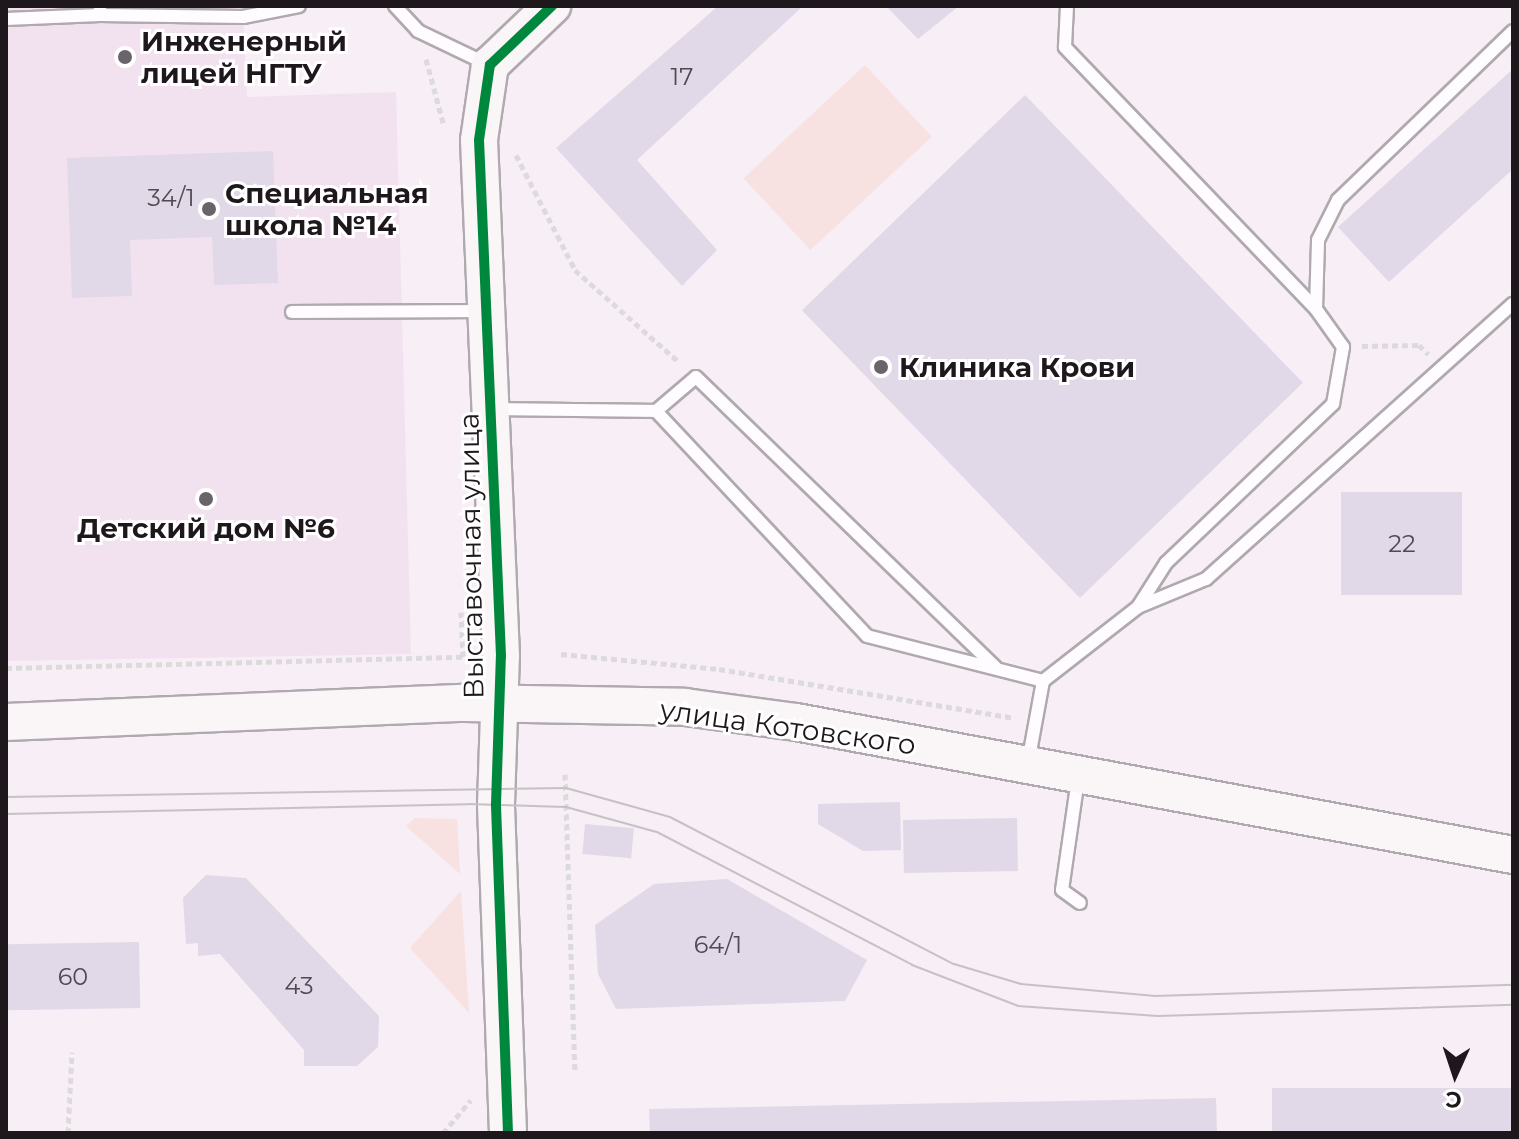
<!DOCTYPE html>
<html>
<head>
<meta charset="utf-8">
<style>
	body { margin:0 }
	#map { position:relative; width:1519px; height:1139px; overflow:hidden; background:#f7eef6; font-family:Montserrat,sans-serif }
	div>[style] { position:absolute }
	.built>* { inset:0; background:#f2e2f0 }
	.green>* { inset:0; background:#f7e1e1; transform-origin:0 0 }
	.building>* { inset:0; background:#e1d9e8; transform-origin:0 0 }
	.path>* { height:5px; margin-top:-2.5px; transform-origin:0; background:repeating-linear-gradient(90deg,#dddadc 0 6px,transparent 0 10px) }
	.roads { filter:drop-shadow(2px 0 #b0a9af) drop-shadow(-2px 0 #b0a9af) drop-shadow(0 2px #b0a9af) drop-shadow(0 -2px #b0a9af) }
	.lane>* { height:12px; margin:-6px; padding:0 6px; transform-origin:6px; border-radius:6px; background:#fefcfe }
	.secondary>* { height:36px; margin:-18px; padding:0 18px; transform-origin:18px; border-radius:18px; background:#faf5f7 }
	.tram>* { height:2px; margin:-1px; padding:0 1px; transform-origin:1px; border-radius:1px; background:#c5c2c4 }
	.cycleway>* { height:10px; margin:-5px; padding:0 5px; transform-origin:5px; border-radius:5px; background:#00873e }
	.dots>* { width:22px; height:22px; translate:-50% -50%; box-sizing:border-box; border:4px solid #fff; border-radius:50% }
	span { translate:-50% -50%; white-space:nowrap; text-align:center; line-height:1.15; -webkit-text-stroke:6px #fff; paint-order:stroke }
	.number-label { font-size:24px; color:#504951 }
	.number-label span { -webkit-text-stroke-width:0 }
	.poi-label { font-size:28px; color:#1e181d; font-weight:700 }
	.left { translate:0 -50%; text-align:left }
	.street-label { font-size:28px; color:#1e181d }
	.frame { position:absolute; inset:0; border:8px solid #1e181d; pointer-events:none }
	.north { position:absolute; left:1415px; top:1035px; width:80px; height:80px; -webkit-text-stroke:6px #fff; paint-order:stroke; rotate:183deg; font-size:22px; font-weight:700; line-height:32px; text-align:center; color:#1e181d }
	.north::after { content:''; display:block; margin:auto; width:28px; height:36px; background:#1e181d; clip-path:polygon(50% 0,100% 100%,50% 72%,0 100%) }
</style>
</head>
<body>
<div id="map">
	<div class="built">
		<div style="clip-path:polygon(6px 6px,243px 6px,247px 97px,396px 92px,411px 654px,6px 661px)"></div>
	</div>
	<div class="green">
		<div style="left:865px;top:65px;width:98px;height:166px;rotate:47deg"></div>
		<div style="clip-path:polygon(415px 818px,457px 819px,460px 874px,406px 826px)"></div>
		<div style="clip-path:polygon(461px 891px,469px 1013px,410px 948px)"></div>
	</div>
	<div class="building">
		<div style="clip-path:polygon(718px 6px,803px 6px,637px 160px,717px 250px,682px 286px,556px 148px)"></div>
		<div style="clip-path:polygon(886px 6px,959px 6px,918px 39px)"></div>
		<div style="clip-path:polygon(1513px 69px,1513px 169px,1389px 282px,1338px 227px)"></div>
		<div style="left:1025px;top:95px;width:400px;height:310px;rotate:46deg"></div>
		<div style="clip-path:polygon(273px 151px,278px 283px,214px 285px,212px 237px,130px 240px,132px 296px,72px 298px,67px 158px)"></div>
		<div style="left:1462px;top:492px;width:103px;height:121px;rotate:90deg"></div>
		<div style="clip-path:polygon(900px 802px,901px 850px,863px 851px,818px 824px,818px 804px)"></div>
		<div style="left:1017px;top:818px;width:53px;height:114px;rotate:89deg"></div>
		<div style="left:585px;top:824px;width:49px;height:30px;rotate:5deg"></div>
		<div style="clip-path:polygon(206px 875px,246px 878px,379px 1016px,378px 1047px,357px 1066px,304px 1066px,304px 1050px,220px 954px,198px 956px,198px 943px,186px 944px,183px 898px)"></div>
		<div style="clip-path:polygon(727px 879px,867px 960px,845px 1001px,616px 1009px,598px 974px,595px 925px,654px 884px)"></div>
		<div style="left:139px;top:942px;width:66px;height:133px;rotate:89deg"></div>
		<div style="left:1513px;top:1088px;width:45px;height:241px;rotate:90deg"></div>
		<div style="clip-path:polygon(1216px 1098px,1217px 1133px,650px 1133px,649px 1109px)"></div>
	</div>
	<div class="path">
		<div style="left:426px;top:59px;width:69px;rotate:75deg"></div>
		<div style="left:516px;top:155px;width:129px;rotate:62.8deg"></div>
		<div style="left:575px;top:270px;width:140px;rotate:41.5deg"></div>
		<div style="left:1362px;top:346px;width:57px;rotate:-1deg"></div>
		<div style="left:1419px;top:345px;width:13px;rotate:45deg"></div>
		<div style="left:561px;top:654px;width:159px;rotate:5.4deg"></div>
		<div style="left:719px;top:669px;width:300px;rotate:9.4deg"></div>
		<div style="left:6px;top:668px;width:457px;rotate:-1.4deg"></div>
		<div style="left:463px;top:657px;width:45px;rotate:-92.5deg"></div>
		<div style="left:565px;top:774px;width:299px;rotate:88.1deg"></div>
		<div style="left:68px;top:1133px;width:81px;rotate:-87.2deg"></div>
		<div style="left:443px;top:1133px;width:43px;rotate:-49.7deg"></div>
	</div>
	<div class="roads">
		<div class="lane">
			<div style="left:100px;top:6px;width:9px;rotate:90deg"></div>
			<div style="left:100px;top:15px;width:143px;rotate:0.8deg"></div>
			<div style="left:243px;top:17px;width:57px;rotate:-11.1deg"></div>
			<div style="left:395px;top:6px;width:34px;rotate:47deg"></div>
			<div style="left:418px;top:31px;width:76px;rotate:25.6deg"></div>
			<div style="left:6px;top:19px;width:94px;rotate:-2.4deg"></div>
			<div style="left:1316px;top:309px;width:69px;rotate:-88.3deg"></div>
			<div style="left:1318px;top:240px;width:45px;rotate:-63.4deg"></div>
			<div style="left:1338px;top:200px;width:243px;rotate:-44deg"></div>
			<div style="left:292px;top:312px;width:191px;rotate:-0.3deg"></div>
			<div style="left:495px;top:409px;width:161px;rotate:0.7deg"></div>
			<div style="left:656px;top:411px;width:308px;rotate:46.8deg"></div>
			<div style="left:867px;top:636px;width:182px;rotate:14.3deg"></div>
			<div style="left:1043px;top:681px;width:83px;rotate:100.4deg"></div>
			<div style="left:656px;top:411px;width:52px;rotate:-40.4deg"></div>
			<div style="left:696px;top:377px;width:417px;rotate:44.1deg"></div>
			<div style="left:1138px;top:607px;width:74px;rotate:-22.4deg"></div>
			<div style="left:1206px;top:579px;width:412px;rotate:-41.9deg"></div>
			<div style="left:1043px;top:681px;width:120px;rotate:-37.9deg"></div>
			<div style="left:1138px;top:607px;width:52px;rotate:-57.5deg"></div>
			<div style="left:1166px;top:563px;width:231px;rotate:-43.6deg"></div>
			<div style="left:1333px;top:404px;width:58px;rotate:-80deg"></div>
			<div style="left:1343px;top:347px;width:47px;rotate:-125.4deg"></div>
			<div style="left:1316px;top:309px;width:363px;rotate:-133.8deg"></div>
			<div style="left:1065px;top:47px;width:41px;rotate:-87.2deg"></div>
			<div style="left:1078px;top:779px;width:112px;rotate:98.2deg"></div>
			<div style="left:1062px;top:890px;width:22px;rotate:36deg"></div>
		</div>
		<div class="secondary">
			<div style="left:6px;top:722px;width:458px;rotate:-2.4deg"></div>
			<div style="left:464px;top:703px;width:221px;rotate:1deg"></div>
			<div style="left:685px;top:707px;width:112px;rotate:7.7deg"></div>
			<div style="left:796px;top:722px;width:729px;rotate:10.51deg"></div>
			<div style="left:508px;top:1133px;width:329px;rotate:-92.1deg"></div>
			<div style="left:496px;top:804px;width:148px;rotate:-88.1deg"></div>
			<div style="left:501px;top:656px;width:516px;rotate:-92.44deg"></div>
			<div style="left:479px;top:140px;width:76px;rotate:-81.7deg"></div>
			<div style="left:490px;top:65px;width:86px;rotate:-43.6deg"></div>
		</div>
	</div>
	<div class="tram">
		<div style="left:6px;top:797px;width:560px;rotate:-0.92deg"></div>
		<div style="left:566px;top:788px;width:108px;rotate:15.6deg"></div>
		<div style="left:670px;top:817px;width:320px;rotate:27.4deg"></div>
		<div style="left:954px;top:964px;width:70px;rotate:16.6deg"></div>
		<div style="left:1021px;top:984px;width:135px;rotate:5.1deg"></div>
		<div style="left:1155px;top:996px;width:358px;rotate:-1.8deg"></div>
		<div style="left:6px;top:814px;width:462px;rotate:-1.2deg"></div>
		<div style="left:468px;top:804px;width:98px;rotate:1.8deg"></div>
		<div style="left:566px;top:807px;width:94px;rotate:15.4deg"></div>
		<div style="left:657px;top:832px;width:288px;rotate:27.5deg"></div>
		<div style="left:912px;top:965px;width:114px;rotate:21.1deg"></div>
		<div style="left:1018px;top:1006px;width:140px;rotate:4.1deg"></div>
		<div style="left:1158px;top:1016px;width:355px;rotate:-1.8deg"></div>
	</div>
	<div class="cycleway">
		<div style="left:508px;top:1133px;width:329px;rotate:-92.1deg"></div>
		<div style="left:496px;top:804px;width:148px;rotate:-88.1deg"></div>
		<div style="left:501px;top:656px;width:516px;rotate:-92.44deg"></div>
		<div style="left:479px;top:140px;width:76px;rotate:-81.7deg"></div>
		<div style="left:490px;top:65px;width:86px;rotate:-43.6deg"></div>
	</div>
	<div class="dots">
		<div style="left:125px;top:57px;background:#6a6369"></div>
		<div style="left:209px;top:209px;background:#6a6369"></div>
		<div style="left:881px;top:367px;background:#6a6369"></div>
		<div style="left:206px;top:499px;background:#6a6369"></div>
	</div>
	<div class="number-label">
		<span style="left:682px;top:77px">17</span>
		<span style="left:171px;top:198px">34/1</span>
		<span style="left:1402px;top:544px">22</span>
		<span style="left:718px;top:945px">64/1</span>
		<span style="left:73px;top:977px">60</span>
		<span style="left:299px;top:986px">43</span>
	</div>
	<div class="poi-label">
		<span class="left" style="left:141px;top:57px">Инженерный<br>лицей НГТУ</span>
		<span class="left" style="left:225px;top:209px">Специальная<br>школа №14</span>
		<span class="left" style="left:899px;top:367px">Клиника Крови</span>
		<span style="left:206px;top:528px">Детский дом №6</span>
	</div>
	<div class="street-label">
		<span style="left:471px;top:556px;rotate:-91deg">Выставочная улица</span>
		<span style="left:788px;top:727px;rotate:8deg">улица Котовского</span>
	</div>
	<div class="frame"></div>
	<div class="north">С</div>
</div>
</body>
</html>
